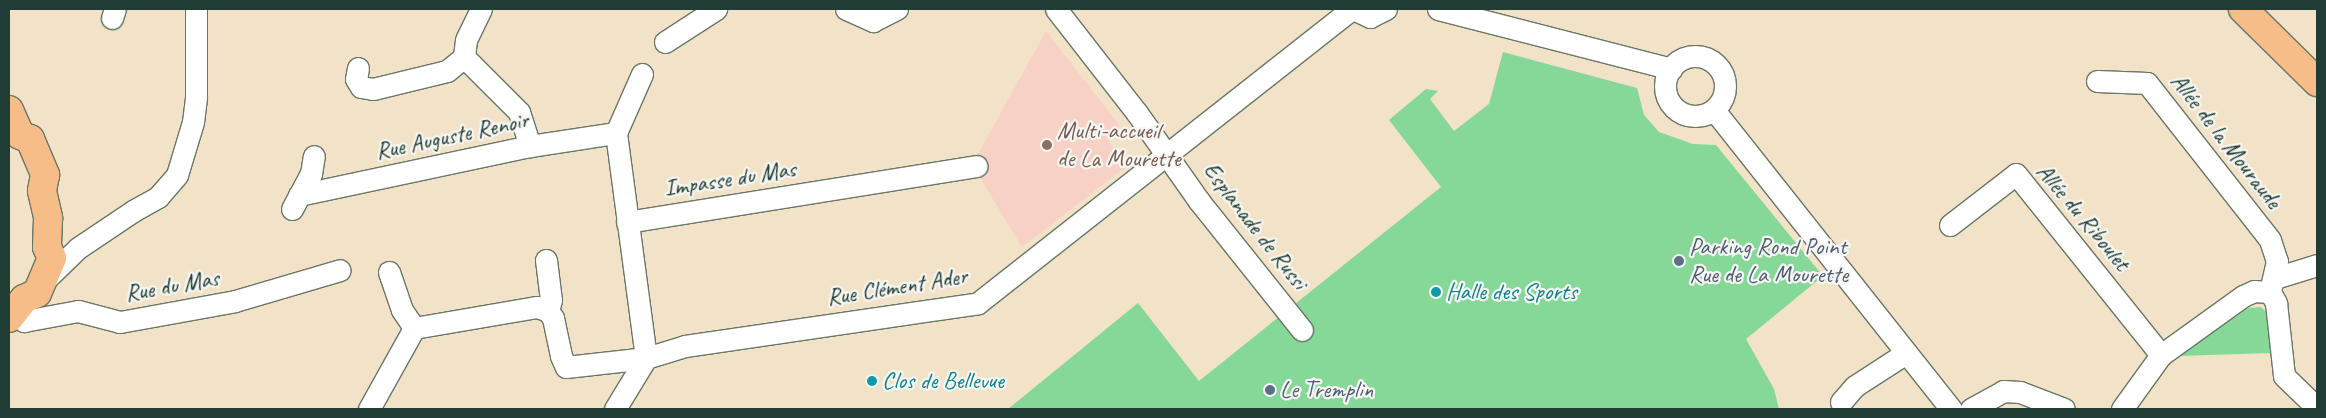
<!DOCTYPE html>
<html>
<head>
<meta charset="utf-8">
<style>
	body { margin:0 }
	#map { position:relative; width:2326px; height:418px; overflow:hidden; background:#f2e2c7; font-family:Caveat,sans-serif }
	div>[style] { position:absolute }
	.built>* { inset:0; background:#f7d1c6 }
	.green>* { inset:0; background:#86d899 }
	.roads { filter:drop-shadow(1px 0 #697767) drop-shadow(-1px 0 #697767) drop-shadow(0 1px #697767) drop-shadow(0 -1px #697767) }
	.minor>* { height:21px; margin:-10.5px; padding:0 10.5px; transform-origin:10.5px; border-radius:10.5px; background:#fff }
	.minor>.ring { margin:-10.5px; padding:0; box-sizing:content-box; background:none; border:21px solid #fff; border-radius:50% }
	.major>* { height:28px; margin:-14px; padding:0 14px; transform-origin:14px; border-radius:14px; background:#f7bd88 }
	.dots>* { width:14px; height:14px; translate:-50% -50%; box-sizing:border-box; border:2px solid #f6f6f2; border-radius:50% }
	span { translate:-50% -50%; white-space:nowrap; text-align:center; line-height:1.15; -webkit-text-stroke:4.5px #f6f6f2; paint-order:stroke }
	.education-label { font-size:24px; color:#785e54 }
	.left { translate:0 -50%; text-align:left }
	.street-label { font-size:24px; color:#1f3d34 }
	.service-label { font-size:24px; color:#4e5e75 }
	.culture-label { font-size:24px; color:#0d838f }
	.frame { position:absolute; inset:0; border:10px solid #1f3d34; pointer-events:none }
</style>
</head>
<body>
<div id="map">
	<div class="built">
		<div style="clip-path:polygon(1046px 31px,1120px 126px,1106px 137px,1127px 166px,1022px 247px,977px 173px,977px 156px)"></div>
	</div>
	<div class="green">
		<div style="clip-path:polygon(1503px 52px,1637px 88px,1644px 115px,1659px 132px,1693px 144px,1716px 145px,1823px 276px,1746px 339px,1774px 389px,1779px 409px,1008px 409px,1138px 303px,1199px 381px,1441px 187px,1389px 120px,1426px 89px,1438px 91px,1430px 99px,1454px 131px,1489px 104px)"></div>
		<div style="clip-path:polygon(2261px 307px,2269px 315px,2271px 353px,2178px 356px,2248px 308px)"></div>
	</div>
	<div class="roads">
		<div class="minor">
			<div style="left:481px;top:9px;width:34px;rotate:116deg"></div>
			<div style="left:466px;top:40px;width:17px;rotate:97deg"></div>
			<div style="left:464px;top:57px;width:78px;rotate:45deg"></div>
			<div style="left:519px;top:112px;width:36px;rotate:72deg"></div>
			<div style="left:846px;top:9px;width:30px;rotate:24deg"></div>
			<div style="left:873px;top:21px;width:27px;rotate:-27deg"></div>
			<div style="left:1056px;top:9px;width:132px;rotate:52.1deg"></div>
			<div style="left:1137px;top:113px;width:108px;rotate:54.8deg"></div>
			<div style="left:1199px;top:201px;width:165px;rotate:51.4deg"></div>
			<div style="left:1353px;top:9px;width:19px;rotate:25deg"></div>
			<div style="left:1370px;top:17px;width:18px;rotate:-27deg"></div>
			<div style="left:1438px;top:9px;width:241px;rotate:14.4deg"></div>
			<div style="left:112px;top:18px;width:9px;rotate:-72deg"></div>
			<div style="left:665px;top:42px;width:61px;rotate:-32.9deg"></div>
			<div class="ring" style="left:1665px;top:56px;width:39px;height:39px"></div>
			<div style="left:358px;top:68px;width:11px;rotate:100deg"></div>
			<div style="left:356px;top:79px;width:9px;rotate:58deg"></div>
			<div style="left:361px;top:87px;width:12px;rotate:9deg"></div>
			<div style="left:373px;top:89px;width:76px;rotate:-13.7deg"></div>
			<div style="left:447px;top:71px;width:22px;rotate:-39deg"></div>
			<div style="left:642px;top:74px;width:64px;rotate:113.8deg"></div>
			<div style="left:616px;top:133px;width:227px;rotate:82.4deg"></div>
			<div style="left:2097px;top:81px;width:50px;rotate:2.3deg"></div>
			<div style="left:2147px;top:83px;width:199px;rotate:51.9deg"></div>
			<div style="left:2270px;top:240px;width:22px;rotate:72deg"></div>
			<div style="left:2277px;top:261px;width:32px;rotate:103deg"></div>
			<div style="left:2270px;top:292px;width:13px;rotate:61deg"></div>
			<div style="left:2276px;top:303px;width:73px;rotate:83.7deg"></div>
			<div style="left:2284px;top:376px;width:40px;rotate:44deg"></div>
			<div style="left:2313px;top:404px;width:5px;rotate:90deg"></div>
			<div style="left:1714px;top:110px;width:382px;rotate:51.6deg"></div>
			<div style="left:299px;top:195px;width:236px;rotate:-12deg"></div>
			<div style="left:530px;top:146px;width:87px;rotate:-8.6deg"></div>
			<div style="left:292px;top:209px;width:40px;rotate:-62deg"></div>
			<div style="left:311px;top:174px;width:18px;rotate:-81deg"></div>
			<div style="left:627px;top:222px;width:354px;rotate:-9.1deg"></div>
			<div style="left:1950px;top:225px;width:83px;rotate:-37.7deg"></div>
			<div style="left:2016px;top:174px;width:232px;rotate:51.3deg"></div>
			<div style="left:546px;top:260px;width:40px;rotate:82.9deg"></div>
			<div style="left:551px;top:300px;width:11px;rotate:105deg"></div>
			<div style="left:389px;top:272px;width:40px;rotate:71.1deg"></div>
			<div style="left:402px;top:310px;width:22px;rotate:56deg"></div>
			<div style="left:2275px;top:278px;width:44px;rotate:-17.2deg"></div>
			<div style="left:44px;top:281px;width:47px;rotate:-44.1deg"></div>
			<div style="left:78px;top:248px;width:66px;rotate:-33.9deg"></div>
			<div style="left:133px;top:211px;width:29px;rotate:-29deg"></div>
			<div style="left:158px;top:197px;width:29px;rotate:-49deg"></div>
			<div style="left:177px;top:175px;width:55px;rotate:-73.2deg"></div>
			<div style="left:193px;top:122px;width:26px;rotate:-83deg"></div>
			<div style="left:196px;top:96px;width:87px;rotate:-90deg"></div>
			<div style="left:13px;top:313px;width:14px;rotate:36deg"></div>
			<div style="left:24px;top:321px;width:55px;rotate:-10.5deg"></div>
			<div style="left:78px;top:311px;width:43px;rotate:14.7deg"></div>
			<div style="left:120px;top:322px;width:117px;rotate:-10.3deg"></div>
			<div style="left:235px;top:301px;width:109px;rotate:-16.4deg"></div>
			<div style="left:1841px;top:402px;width:21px;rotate:-49deg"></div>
			<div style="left:1855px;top:386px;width:61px;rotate:-32.9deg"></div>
			<div style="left:369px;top:409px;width:93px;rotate:-60.9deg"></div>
			<div style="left:414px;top:328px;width:125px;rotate:-9.7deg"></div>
			<div style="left:537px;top:307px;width:12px;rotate:20deg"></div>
			<div style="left:548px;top:311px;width:9px;rotate:54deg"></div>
			<div style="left:553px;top:318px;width:39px;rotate:78deg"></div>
			<div style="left:561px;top:356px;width:12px;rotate:66deg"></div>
			<div style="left:566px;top:367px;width:81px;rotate:-6.4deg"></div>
			<div style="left:646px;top:358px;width:41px;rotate:-17.1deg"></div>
			<div style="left:685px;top:346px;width:296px;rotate:-8.3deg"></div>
			<div style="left:978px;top:303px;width:475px;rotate:-38.2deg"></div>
			<div style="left:615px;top:409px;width:60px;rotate:-58.7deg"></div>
			<div style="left:1971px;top:409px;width:37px;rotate:-29deg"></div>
			<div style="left:2003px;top:391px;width:17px;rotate:3deg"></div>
			<div style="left:2020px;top:392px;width:47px;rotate:21.1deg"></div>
			<div style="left:2122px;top:409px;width:67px;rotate:-54.2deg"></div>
			<div style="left:2161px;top:355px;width:101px;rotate:-35.7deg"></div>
			<div style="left:2243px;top:296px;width:12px;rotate:-24deg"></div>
			<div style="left:2254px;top:291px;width:16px;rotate:4deg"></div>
		</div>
		<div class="major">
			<div style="left:2243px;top:9px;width:104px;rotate:44.6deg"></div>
			<div style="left:9px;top:110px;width:27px;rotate:66deg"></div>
			<div style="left:20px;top:135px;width:11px;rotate:22deg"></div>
			<div style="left:30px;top:139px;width:39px;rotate:67deg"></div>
			<div style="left:45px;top:175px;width:16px;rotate:101deg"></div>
			<div style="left:42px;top:191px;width:28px;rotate:77deg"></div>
			<div style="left:48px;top:218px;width:29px;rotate:92deg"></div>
			<div style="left:47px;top:247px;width:12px;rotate:66deg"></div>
			<div style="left:52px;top:258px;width:38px;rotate:113deg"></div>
			<div style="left:37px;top:293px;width:14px;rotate:155deg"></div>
			<div style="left:24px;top:299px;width:24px;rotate:128deg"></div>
		</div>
	</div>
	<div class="dots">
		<div style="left:1047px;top:145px;background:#8d6e63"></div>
		<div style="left:1679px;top:261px;background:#5c6f8a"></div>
		<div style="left:1436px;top:292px;background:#0f9aa8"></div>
		<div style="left:872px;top:381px;background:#0f9aa8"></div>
		<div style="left:1270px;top:390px;background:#5c6f8a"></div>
	</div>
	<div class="education-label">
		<span class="left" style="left:1057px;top:145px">Multi-accueil<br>de La Mourette</span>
	</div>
	<div class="street-label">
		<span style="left:452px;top:136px;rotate:-12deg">Rue Auguste Renoir</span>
		<span style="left:2226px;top:141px;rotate:52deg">Allée de la Mouraude</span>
		<span style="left:730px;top:179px;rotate:-9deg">Impasse du Mas</span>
		<span style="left:2083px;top:217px;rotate:50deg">Allée du Riboulet</span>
		<span style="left:1255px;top:226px;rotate:52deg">Esplanade de Russi</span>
		<span style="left:172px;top:286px;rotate:-10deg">Rue du Mas</span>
		<span style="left:897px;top:287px;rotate:-9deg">Rue Clément Ader</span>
	</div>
	<div class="service-label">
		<span class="left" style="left:1689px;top:261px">Parking Rond Point<br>Rue de La Mourette</span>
		<span class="left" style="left:1280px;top:390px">Le Tremplin</span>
	</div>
	<div class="culture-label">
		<span class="left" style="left:1446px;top:292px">Halle des Sports</span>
		<span class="left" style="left:882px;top:381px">Clos de Bellevue</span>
	</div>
	<div class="frame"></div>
</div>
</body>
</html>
